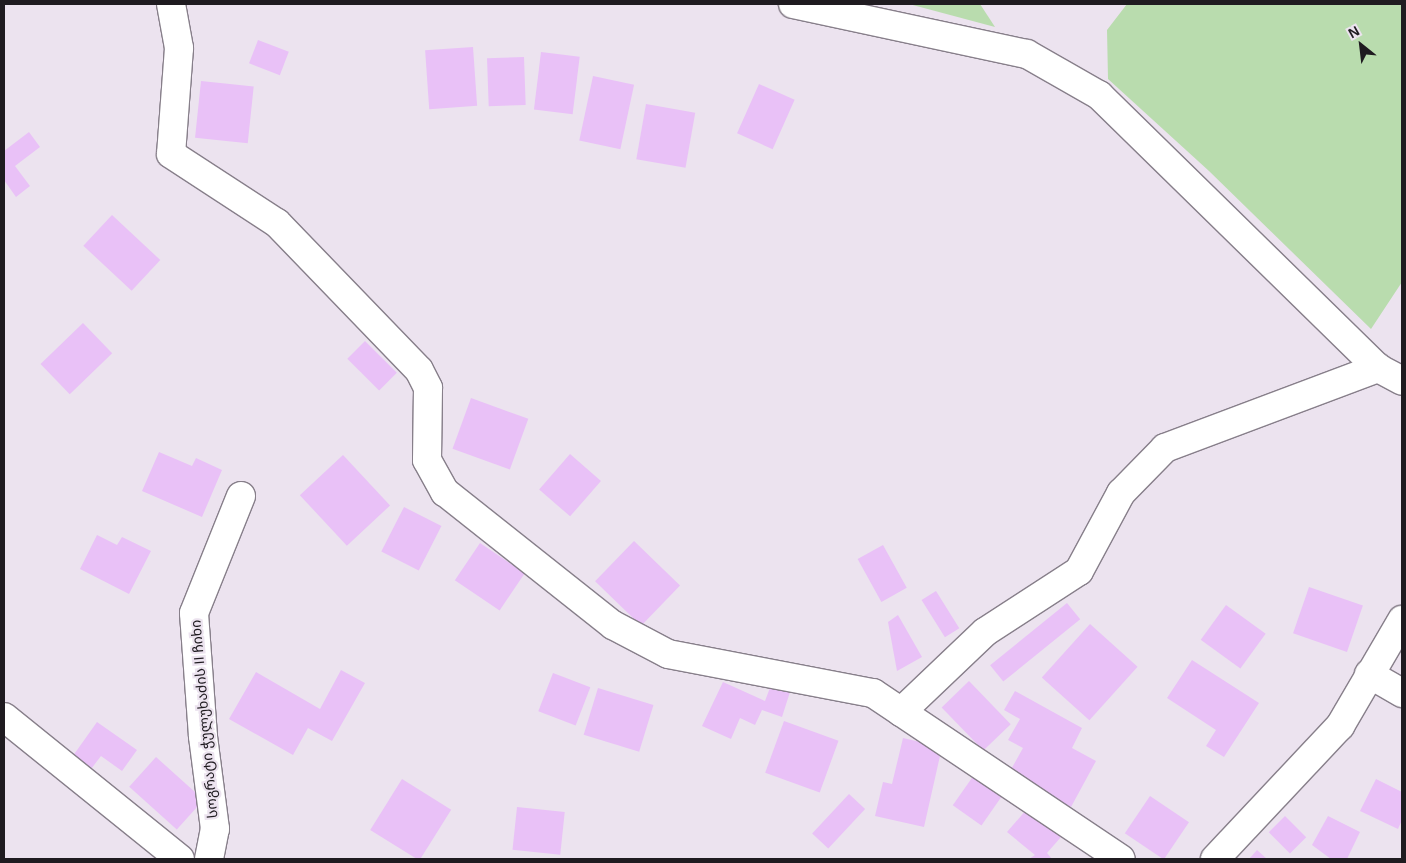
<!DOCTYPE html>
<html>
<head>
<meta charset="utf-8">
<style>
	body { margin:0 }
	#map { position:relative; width:1406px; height:863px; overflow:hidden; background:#ece3ef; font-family:Helvetica,"Noto Sans Georgian",sans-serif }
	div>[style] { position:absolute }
	.green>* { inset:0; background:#b9dcae }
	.building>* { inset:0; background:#e9c1f7; transform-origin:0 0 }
	.roads { filter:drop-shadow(1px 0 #877f8a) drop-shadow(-1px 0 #877f8a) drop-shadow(0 1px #877f8a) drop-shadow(0 -1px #877f8a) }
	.minor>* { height:28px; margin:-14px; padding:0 14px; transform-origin:14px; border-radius:14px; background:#fff }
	span { translate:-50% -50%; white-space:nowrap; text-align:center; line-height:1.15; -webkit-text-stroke:4.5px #ece3ef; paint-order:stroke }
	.street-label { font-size:14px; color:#1f1b20 }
	.frame { position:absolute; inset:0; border:5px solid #1f1b20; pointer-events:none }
	.north { position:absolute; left:1336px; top:20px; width:50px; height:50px; -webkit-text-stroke:4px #ece3ef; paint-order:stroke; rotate:331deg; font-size:14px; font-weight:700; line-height:20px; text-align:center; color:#1f1b20 }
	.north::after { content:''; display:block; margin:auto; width:18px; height:22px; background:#1f1b20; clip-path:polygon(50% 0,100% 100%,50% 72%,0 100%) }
</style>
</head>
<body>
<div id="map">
	<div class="green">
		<div style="clip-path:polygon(909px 4px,980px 4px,995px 27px)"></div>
		<div style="clip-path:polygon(1127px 4px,1402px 4px,1402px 282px,1371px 329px,1209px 171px,1108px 79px,1107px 30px)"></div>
	</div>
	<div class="building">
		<div style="left:258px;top:40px;width:33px;height:25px;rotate:21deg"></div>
		<div style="left:473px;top:47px;width:59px;height:48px;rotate:86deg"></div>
		<div style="left:541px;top:52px;width:39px;height:58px;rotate:7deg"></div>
		<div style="left:524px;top:57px;width:48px;height:37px;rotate:88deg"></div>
		<div style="left:593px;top:76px;width:42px;height:66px;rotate:12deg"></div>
		<div style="left:201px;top:81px;width:53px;height:57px;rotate:6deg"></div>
		<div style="left:759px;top:84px;width:39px;height:54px;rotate:24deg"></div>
		<div style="left:646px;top:104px;width:50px;height:56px;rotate:10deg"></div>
		<div style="clip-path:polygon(29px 132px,40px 147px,15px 166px,30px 186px,16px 197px,4px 180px,4px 151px)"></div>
		<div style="left:112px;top:215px;width:66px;height:42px;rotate:43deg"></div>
		<div style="left:83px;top:323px;width:42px;height:59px;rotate:46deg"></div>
		<div style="left:365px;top:341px;width:45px;height:25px;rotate:45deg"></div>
		<div style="left:471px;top:398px;width:61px;height:54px;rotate:20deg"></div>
		<div style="clip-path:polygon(159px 452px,192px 466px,196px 458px,222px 470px,202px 517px,142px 491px)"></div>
		<div style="left:570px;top:454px;width:41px;height:47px;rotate:41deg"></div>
		<div style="left:343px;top:455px;width:69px;height:59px;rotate:47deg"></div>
		<div style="left:404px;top:507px;width:42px;height:50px;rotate:27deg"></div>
		<div style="clip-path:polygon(97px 535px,117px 545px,122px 537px,151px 551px,129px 594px,80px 569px)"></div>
		<div style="left:634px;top:541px;width:64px;height:56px;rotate:44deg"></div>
		<div style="left:480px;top:543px;width:54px;height:45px;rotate:34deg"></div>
		<div style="left:883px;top:545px;width:49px;height:29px;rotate:61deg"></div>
		<div style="left:1309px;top:587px;width:57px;height:49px;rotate:19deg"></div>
		<div style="left:936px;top:591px;width:44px;height:17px;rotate:58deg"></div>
		<div style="left:1067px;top:603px;width:21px;height:99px;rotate:51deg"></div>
		<div style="left:1226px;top:605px;width:49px;height:43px;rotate:36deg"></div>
		<div style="clip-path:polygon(898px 615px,922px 657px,897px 671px,888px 622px)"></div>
		<div style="left:1090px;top:624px;width:64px;height:72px;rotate:42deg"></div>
		<div style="clip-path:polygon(1192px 660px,1259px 703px,1224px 757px,1206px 746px,1216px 730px,1167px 698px)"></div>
		<div style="clip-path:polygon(341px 670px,365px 683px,332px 741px,308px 728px,293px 755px,229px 719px,256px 672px,320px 709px)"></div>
		<div style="left:553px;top:673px;width:40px;height:41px;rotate:21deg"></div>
		<div style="left:969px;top:681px;width:60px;height:38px;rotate:46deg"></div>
		<div style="clip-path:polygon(723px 682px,765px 701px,771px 685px,790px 692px,782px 717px,762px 710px,755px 725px,740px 718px,731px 739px,702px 726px)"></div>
		<div style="left:598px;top:688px;width:58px;height:49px;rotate:17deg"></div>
		<div style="clip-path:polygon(1015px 691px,1082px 728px,1072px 748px,1096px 761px,1071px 807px,1009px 773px,1023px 748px,1008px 740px,1020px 719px,1004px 710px)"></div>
		<div style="left:784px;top:721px;width:58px;height:55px;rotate:20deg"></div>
		<div style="clip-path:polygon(97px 722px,137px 750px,122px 771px,101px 756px,88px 773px,70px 760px)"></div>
		<div style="clip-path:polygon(903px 738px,942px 747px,924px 827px,875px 816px,883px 782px,892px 784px)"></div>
		<div style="left:156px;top:757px;width:64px;height:40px;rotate:42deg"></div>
		<div style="left:974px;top:775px;width:35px;height:37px;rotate:35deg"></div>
		<div style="left:402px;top:779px;width:58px;height:60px;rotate:32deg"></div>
		<div style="clip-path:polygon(1376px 779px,1402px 792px,1402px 820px,1398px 829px,1360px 811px)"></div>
		<div style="left:849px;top:794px;width:22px;height:54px;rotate:43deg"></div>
		<div style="left:1150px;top:796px;width:47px;height:45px;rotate:34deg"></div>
		<div style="left:517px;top:807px;width:48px;height:43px;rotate:6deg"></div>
		<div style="clip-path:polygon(1027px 809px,1061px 837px,1047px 853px,1052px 859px,1029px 859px,1035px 855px,1007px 832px)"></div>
		<div style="left:1285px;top:816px;width:30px;height:23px;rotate:45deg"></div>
		<div style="clip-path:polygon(1328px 816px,1360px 832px,1347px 859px,1331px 859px,1312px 845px)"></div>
		<div style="clip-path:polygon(1257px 850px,1267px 859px,1249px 859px)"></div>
	</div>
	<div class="roads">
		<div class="minor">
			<div style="left:171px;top:4px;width:45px;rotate:79.7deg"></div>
			<div style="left:179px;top:48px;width:106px;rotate:94.3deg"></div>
			<div style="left:171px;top:154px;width:126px;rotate:33.1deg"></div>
			<div style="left:277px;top:223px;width:204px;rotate:46deg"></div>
			<div style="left:419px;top:370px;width:20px;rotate:63deg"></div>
			<div style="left:428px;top:388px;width:72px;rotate:90.8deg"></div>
			<div style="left:427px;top:460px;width:37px;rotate:61deg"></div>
			<div style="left:445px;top:492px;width:214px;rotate:38.4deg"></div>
			<div style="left:613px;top:625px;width:62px;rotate:27.8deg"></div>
			<div style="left:668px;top:654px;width:209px;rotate:10.8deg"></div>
			<div style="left:873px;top:693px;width:298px;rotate:33.8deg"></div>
			<div style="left:793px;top:4px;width:239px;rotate:12.1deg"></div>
			<div style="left:1027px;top:54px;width:83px;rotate:29.7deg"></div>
			<div style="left:1099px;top:95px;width:390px;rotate:44.4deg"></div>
			<div style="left:1378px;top:368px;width:27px;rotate:28deg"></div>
			<div style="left:1369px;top:674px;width:38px;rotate:30deg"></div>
			<div style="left:901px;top:712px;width:116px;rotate:-43.6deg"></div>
			<div style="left:985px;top:632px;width:112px;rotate:-33deg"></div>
			<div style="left:1079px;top:571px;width:89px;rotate:-61.7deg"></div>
			<div style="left:1121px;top:493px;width:63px;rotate:-45.6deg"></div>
			<div style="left:1165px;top:448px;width:228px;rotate:-20.6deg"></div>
			<div style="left:4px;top:717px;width:226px;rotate:38.9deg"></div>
			<div style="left:209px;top:859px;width:31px;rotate:-79deg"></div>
			<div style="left:215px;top:829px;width:94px;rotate:-97.4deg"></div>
			<div style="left:203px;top:736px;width:123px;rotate:-94.2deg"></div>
			<div style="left:194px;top:613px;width:126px;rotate:-68.1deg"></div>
			<div style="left:1215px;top:859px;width:183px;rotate:-46.8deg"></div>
			<div style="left:1340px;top:726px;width:123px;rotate:-59.7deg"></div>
		</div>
	</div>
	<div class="street-label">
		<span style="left:204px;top:719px;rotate:-95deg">სოგრატი ჭულუხაძის II ჩიხი</span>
	</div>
	<div class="frame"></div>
	<div class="north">N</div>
</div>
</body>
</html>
